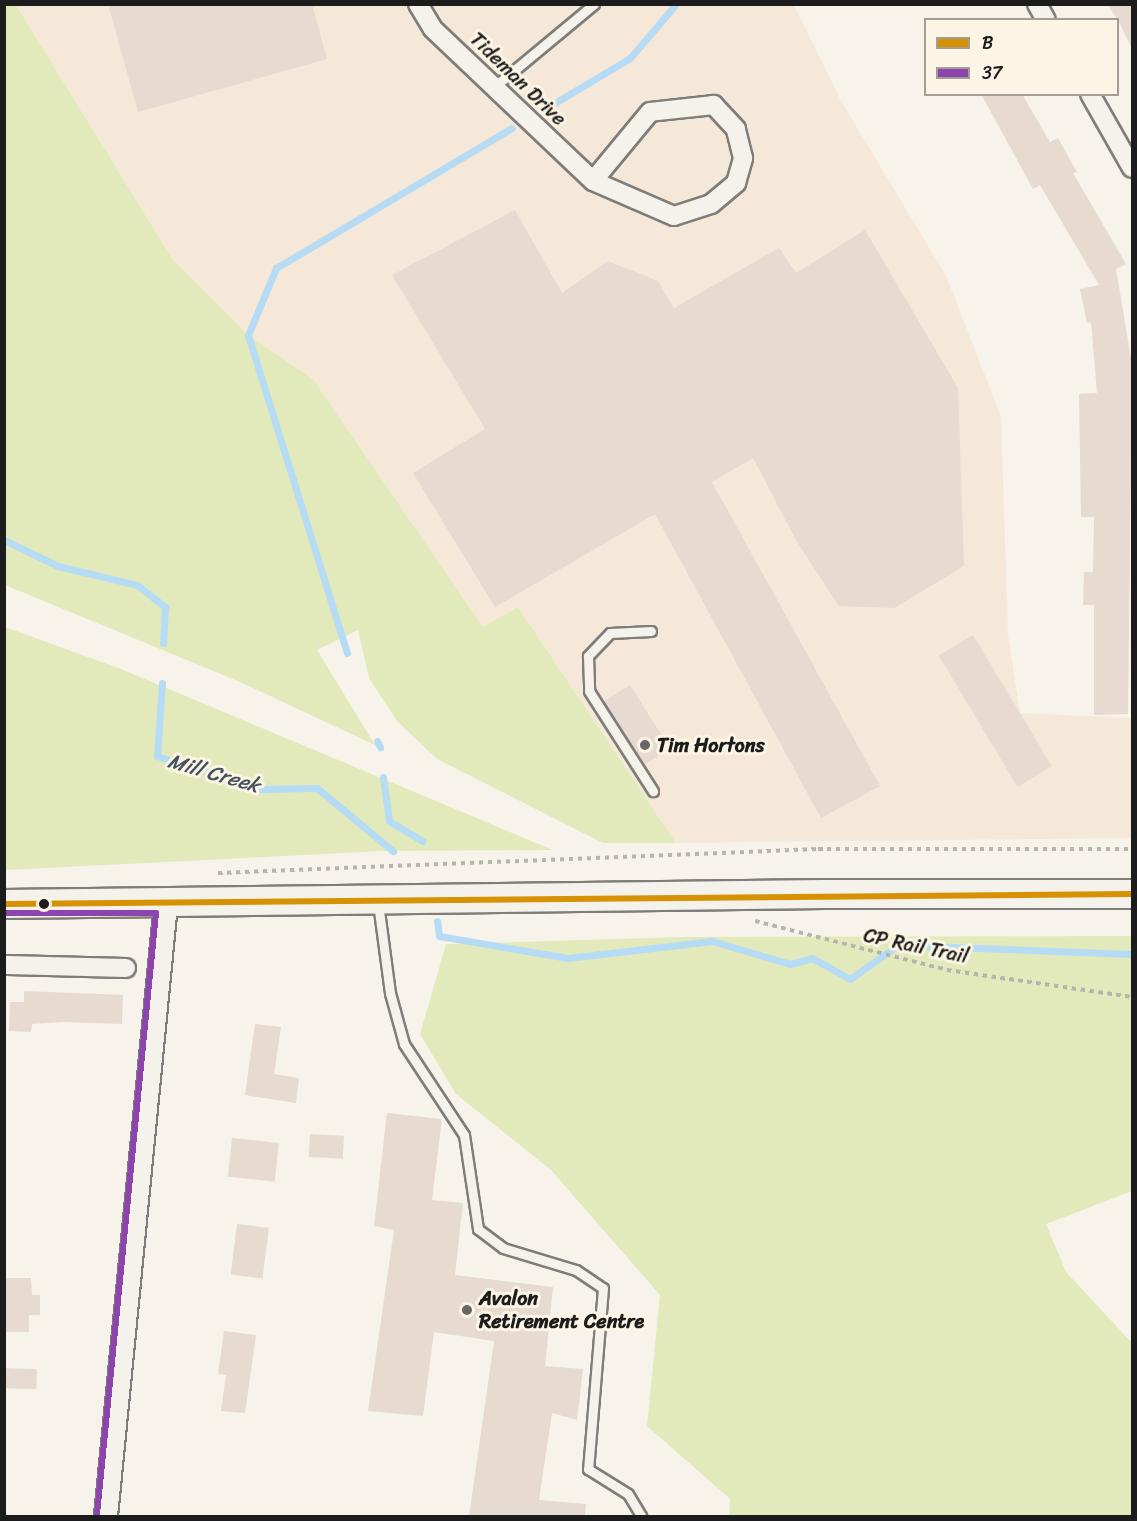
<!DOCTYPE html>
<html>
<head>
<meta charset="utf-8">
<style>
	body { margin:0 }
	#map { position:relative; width:1137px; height:1521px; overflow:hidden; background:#f7f3ea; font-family:Sriracha,sans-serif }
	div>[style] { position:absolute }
	.built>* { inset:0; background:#f5e8d9 }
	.green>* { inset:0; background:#e2eabc }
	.stream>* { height:7px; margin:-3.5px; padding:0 3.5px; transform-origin:3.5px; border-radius:3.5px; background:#b6dbf4 }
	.building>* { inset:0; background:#e6dad1; transform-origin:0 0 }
	.path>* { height:4px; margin-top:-2px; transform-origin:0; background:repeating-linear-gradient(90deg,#b6b4af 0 4.5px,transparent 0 9px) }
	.roads { filter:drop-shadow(2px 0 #7f7d79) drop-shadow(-2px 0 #7f7d79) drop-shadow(0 2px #7f7d79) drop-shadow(0 -2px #7f7d79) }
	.service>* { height:9px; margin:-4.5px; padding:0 4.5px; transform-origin:4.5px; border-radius:4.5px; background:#f5f2ec }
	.minor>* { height:18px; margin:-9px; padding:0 9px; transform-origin:9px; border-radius:9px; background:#f5f2ec }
	.tertiary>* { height:22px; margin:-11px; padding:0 11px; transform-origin:11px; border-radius:11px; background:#f5f2ec }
	.primary>* { height:28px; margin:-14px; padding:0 14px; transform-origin:14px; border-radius:14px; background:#f5f2ec }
	.bus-1>* { height:6px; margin:-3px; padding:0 3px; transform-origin:3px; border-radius:3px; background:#d69104 }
	.bus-2>* { height:6px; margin:-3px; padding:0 3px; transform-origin:3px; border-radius:3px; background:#8e44ad }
	.dots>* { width:16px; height:16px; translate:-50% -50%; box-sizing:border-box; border:3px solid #fcf5e5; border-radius:50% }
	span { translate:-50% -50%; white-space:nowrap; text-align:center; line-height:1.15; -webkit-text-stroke:6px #fcf5e5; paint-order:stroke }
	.street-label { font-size:20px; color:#1c1c1c }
	.poi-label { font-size:20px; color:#1c1c1c; font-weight:700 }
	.left { translate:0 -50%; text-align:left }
	.water-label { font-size:21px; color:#42525e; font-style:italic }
	.frame { position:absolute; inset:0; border:6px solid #1c1c1c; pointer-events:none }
	.legend { position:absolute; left:924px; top:18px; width:195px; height:78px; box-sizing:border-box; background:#fcf5e5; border:2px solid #a29e95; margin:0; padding:8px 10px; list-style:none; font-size:18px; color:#1c1c1c }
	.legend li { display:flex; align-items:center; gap:12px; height:30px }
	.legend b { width:30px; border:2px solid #a29e95 }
</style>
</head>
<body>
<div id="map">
	<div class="built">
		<div style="clip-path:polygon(16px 5px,794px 5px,841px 101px,946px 276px,1001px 416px,1008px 635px,1020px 713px,1132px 718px,1132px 838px,676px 843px,519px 608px,483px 627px,313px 379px,248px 335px,173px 260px)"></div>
	</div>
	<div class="green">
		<div style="clip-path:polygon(4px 5px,16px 5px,173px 260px,248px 335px,313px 379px,483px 627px,518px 607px,676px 843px,603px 843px,437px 759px,397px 721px,369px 678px,358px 630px,317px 650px,375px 745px,240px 682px,5px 585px)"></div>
		<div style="clip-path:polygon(5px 627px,121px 669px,553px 850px,383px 851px,5px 870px)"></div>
		<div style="clip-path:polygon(1132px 936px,1132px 1191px,1046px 1224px,1066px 1272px,1132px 1343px,1132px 1516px,729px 1516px,730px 1499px,647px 1426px,660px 1295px,551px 1170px,456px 1094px,420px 1034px,446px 944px,685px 937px)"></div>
	</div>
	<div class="stream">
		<div style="left:543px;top:110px;width:101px;rotate:-30.9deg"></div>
		<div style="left:630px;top:58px;width:71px;rotate:-49.6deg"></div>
		<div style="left:4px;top:540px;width:60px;rotate:25.7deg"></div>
		<div style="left:58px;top:566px;width:81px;rotate:13.5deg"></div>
		<div style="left:137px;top:585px;width:36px;rotate:38deg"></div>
		<div style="left:165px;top:607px;width:36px;rotate:93deg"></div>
		<div style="left:347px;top:653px;width:333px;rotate:-107.3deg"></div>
		<div style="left:248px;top:335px;width:73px;rotate:-67.3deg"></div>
		<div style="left:276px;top:268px;width:274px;rotate:-30.7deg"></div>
		<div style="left:162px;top:683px;width:73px;rotate:93.9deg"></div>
		<div style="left:157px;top:756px;width:109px;rotate:17.6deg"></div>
		<div style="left:261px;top:789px;width:56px;rotate:-1deg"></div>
		<div style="left:317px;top:788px;width:99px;rotate:39.7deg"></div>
		<div style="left:377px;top:741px;width:7px;rotate:63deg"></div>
		<div style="left:383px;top:777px;width:44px;rotate:82.2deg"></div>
		<div style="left:389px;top:821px;width:39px;rotate:31deg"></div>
		<div style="left:437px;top:921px;width:15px;rotate:82deg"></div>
		<div style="left:439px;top:936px;width:131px;rotate:9.7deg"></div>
		<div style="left:568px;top:958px;width:145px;rotate:-6.7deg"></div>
		<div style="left:712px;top:941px;width:81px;rotate:16.4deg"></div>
		<div style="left:790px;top:964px;width:23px;rotate:-15deg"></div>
		<div style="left:812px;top:958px;width:43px;rotate:28.9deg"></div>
		<div style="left:850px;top:979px;width:59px;rotate:-35.3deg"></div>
		<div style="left:898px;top:945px;width:234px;rotate:2.2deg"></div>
	</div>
	<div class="building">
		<div style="clip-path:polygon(108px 4px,312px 4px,327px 59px,138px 112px)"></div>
		<div style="clip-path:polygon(1107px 4px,1132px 4px,1132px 49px,1118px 20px)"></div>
		<div style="clip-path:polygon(981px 94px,1022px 94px,1050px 142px,1058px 138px,1077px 172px,1073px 173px,1126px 264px,1116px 269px,1132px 364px,1128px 714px,1094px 715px,1094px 605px,1083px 605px,1084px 572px,1093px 572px,1094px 517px,1081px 517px,1079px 394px,1097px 393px,1091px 322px,1087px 323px,1080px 289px,1099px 285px,1040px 185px,1033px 189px)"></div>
		<div style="clip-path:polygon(515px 210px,562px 293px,608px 261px,658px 281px,674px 308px,779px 248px,796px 273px,865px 230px,958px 388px,964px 566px,894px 608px,839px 606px,797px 542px,753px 458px,712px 482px,880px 786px,821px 818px,655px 514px,495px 607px,413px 473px,485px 429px,392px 275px)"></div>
		<div style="left:973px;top:635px;width:153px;height:40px;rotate:59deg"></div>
		<div style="left:630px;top:685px;width:75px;height:31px;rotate:58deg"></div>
		<div style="clip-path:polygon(24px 991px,123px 995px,122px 1024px,63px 1022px,32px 1024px,31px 1032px,9px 1031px,10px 1002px,24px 1002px)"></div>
		<div style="clip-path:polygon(255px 1024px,281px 1027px,274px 1074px,299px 1078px,296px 1103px,245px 1095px)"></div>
		<div style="clip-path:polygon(387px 1113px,442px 1119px,432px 1200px,463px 1203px,455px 1275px,553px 1287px,545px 1366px,583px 1369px,577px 1420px,552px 1413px,539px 1500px,586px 1504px,585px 1516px,469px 1516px,494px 1341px,434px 1332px,423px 1416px,368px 1411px,394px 1230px,374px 1226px)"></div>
		<div style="left:310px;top:1134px;width:34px;height:23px;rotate:3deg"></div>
		<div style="left:232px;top:1138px;width:47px;height:39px;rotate:6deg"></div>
		<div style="left:237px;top:1224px;width:32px;height:51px;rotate:7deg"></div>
		<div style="clip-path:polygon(4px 1278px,31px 1278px,32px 1295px,40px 1295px,40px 1315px,29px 1315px,29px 1332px,4px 1332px)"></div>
		<div style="clip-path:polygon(224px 1331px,256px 1335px,245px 1413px,221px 1411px,226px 1375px,218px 1374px)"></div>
		<div style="left:4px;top:1368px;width:33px;height:20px;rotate:2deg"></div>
	</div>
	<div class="path">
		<div style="left:218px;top:873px;width:600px;rotate:-2.29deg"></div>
		<div style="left:818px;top:849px;width:314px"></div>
		<div style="left:755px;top:921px;width:198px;rotate:14.3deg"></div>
		<div style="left:947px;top:970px;width:187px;rotate:8.3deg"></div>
	</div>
	<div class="roads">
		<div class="service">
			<div style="left:494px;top:87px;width:130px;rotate:-39.7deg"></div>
			<div style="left:651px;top:631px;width:41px;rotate:177.2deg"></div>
			<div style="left:610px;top:633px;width:32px;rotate:134deg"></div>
			<div style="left:588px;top:656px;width:35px;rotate:88deg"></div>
			<div style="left:589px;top:691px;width:119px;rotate:57.4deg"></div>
			<div style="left:378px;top:903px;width:91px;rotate:82.4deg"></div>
			<div style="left:390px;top:993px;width:53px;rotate:74.6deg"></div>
			<div style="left:404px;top:1044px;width:109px;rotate:56.6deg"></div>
			<div style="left:464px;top:1135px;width:95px;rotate:81.5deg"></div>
			<div style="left:478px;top:1229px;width:31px;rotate:37deg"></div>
			<div style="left:503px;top:1248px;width:76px;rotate:16.8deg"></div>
			<div style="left:576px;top:1270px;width:32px;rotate:34deg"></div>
			<div style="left:603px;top:1288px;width:182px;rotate:94.7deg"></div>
			<div style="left:588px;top:1469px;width:47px;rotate:32deg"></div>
			<div style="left:628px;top:1494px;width:26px;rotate:59deg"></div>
		</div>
		<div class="minor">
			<div style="left:418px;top:4px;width:29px;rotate:59deg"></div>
			<div style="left:433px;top:29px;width:221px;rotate:43.5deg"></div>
			<div style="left:593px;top:181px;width:88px;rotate:23.4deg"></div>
			<div style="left:674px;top:216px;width:39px;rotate:-18deg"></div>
			<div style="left:711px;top:204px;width:33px;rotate:-40deg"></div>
			<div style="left:736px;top:183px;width:26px;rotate:-74deg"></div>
			<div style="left:743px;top:158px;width:30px;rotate:-104deg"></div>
			<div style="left:736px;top:129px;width:33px;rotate:-133deg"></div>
			<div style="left:714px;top:105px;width:64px;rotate:173.8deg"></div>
			<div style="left:650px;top:112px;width:89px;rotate:129.6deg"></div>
			<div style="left:1037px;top:4px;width:18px;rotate:61deg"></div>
			<div style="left:1090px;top:94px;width:85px;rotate:60.4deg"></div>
			<div style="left:4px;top:965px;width:122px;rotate:1.4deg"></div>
		</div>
		<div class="tertiary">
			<div style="left:106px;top:1516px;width:615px;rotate:-84.4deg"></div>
		</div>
		<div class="primary">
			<div style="left:4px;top:904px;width:820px;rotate:-0.7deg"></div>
			<div style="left:824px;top:894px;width:308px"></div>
		</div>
	</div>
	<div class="bus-1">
		<div style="left:4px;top:904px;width:1128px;rotate:-0.51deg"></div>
	</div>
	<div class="bus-2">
		<div style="left:4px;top:913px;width:152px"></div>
		<div style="left:156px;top:913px;width:605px;rotate:95.6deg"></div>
	</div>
	<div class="dots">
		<div style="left:645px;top:745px;background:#696764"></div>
		<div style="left:44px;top:904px;background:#1c1c1c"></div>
		<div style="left:467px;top:1310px;background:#696764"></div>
	</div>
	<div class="street-label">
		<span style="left:518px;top:79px;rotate:44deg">Tideman Drive</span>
		<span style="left:916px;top:946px;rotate:12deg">CP Rail Trail</span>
	</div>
	<div class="poi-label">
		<span class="left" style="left:657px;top:745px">Tim Hortons</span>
		<span class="left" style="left:479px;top:1310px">Avalon<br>Retirement Centre</span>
	</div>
	<div class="water-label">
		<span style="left:214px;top:773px;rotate:16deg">Mill Creek</span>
	</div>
	<div class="frame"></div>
	<ul class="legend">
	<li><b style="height:8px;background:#d69104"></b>B</li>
	<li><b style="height:8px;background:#8e44ad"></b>37</li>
	</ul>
</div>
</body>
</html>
